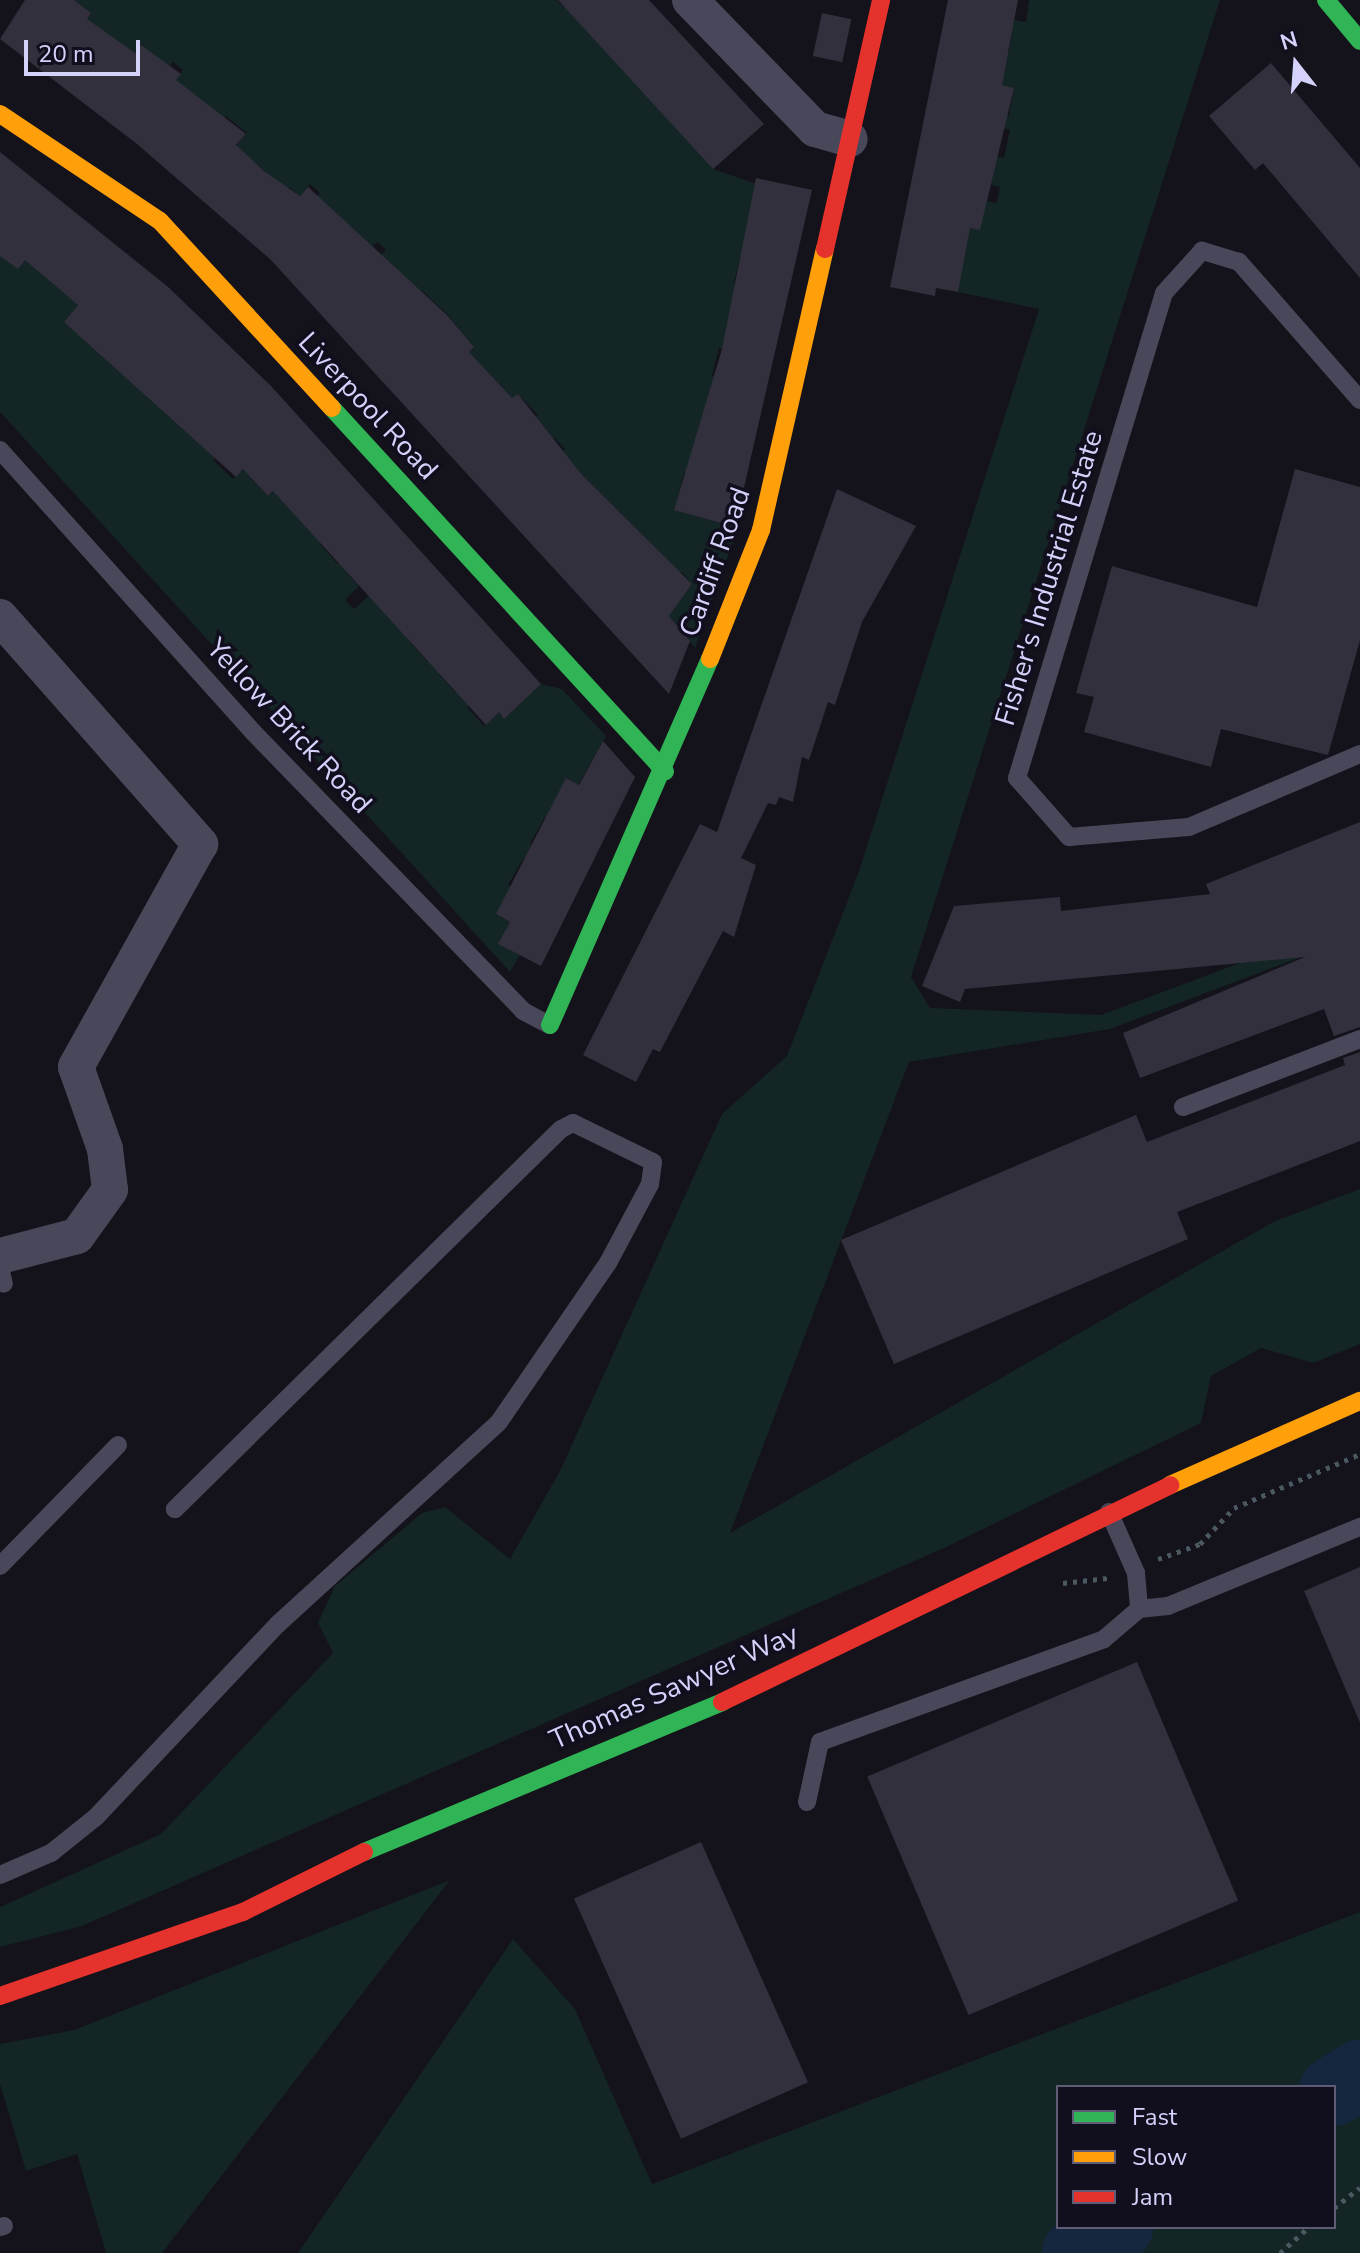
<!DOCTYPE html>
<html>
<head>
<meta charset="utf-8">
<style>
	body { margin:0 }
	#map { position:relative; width:1360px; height:2253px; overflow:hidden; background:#14121a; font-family:"Nunito Sans",sans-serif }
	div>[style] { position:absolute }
	.green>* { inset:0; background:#132524 }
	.river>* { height:70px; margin:-35px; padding:0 35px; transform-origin:35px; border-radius:35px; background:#15273f }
	.building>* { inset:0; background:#32303d; transform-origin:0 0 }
	.path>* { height:5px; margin-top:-2.5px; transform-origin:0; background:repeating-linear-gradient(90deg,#4b5861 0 4px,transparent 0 10px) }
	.lane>* { height:18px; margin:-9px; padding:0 9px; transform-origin:9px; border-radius:9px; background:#49485a }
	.street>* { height:36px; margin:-18px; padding:0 18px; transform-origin:18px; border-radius:18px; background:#49485a }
	.fast>* { height:18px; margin:-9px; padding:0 9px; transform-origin:9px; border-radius:9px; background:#30b455 }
	.slow>* { height:18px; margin:-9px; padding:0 9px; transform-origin:9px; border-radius:9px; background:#ff9f0a }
	.jam>* { height:18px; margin:-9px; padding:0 9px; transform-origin:9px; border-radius:9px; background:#e5322d }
	span { translate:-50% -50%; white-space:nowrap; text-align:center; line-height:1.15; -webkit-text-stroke:7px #110f1e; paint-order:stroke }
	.street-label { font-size:28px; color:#d4d2fa }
	.legend { position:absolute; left:1056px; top:2085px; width:280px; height:144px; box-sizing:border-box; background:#110f1e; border:2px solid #5f5d76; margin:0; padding:10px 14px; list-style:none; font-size:24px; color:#d4d2fa }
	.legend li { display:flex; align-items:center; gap:16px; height:40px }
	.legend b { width:40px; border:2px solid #5f5d76 }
	.north { position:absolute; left:1256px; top:24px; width:80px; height:80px; -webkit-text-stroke:6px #110f1e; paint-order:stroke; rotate:343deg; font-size:22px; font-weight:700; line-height:32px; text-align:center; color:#d4d2fa }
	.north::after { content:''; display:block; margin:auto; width:28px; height:36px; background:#d4d2fa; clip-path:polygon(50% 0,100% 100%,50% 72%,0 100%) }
	.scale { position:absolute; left:24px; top:40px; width:116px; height:36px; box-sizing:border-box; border:4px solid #d4d2fa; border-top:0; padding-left:10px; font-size:24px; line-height:28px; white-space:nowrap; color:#d4d2fa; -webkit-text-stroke:6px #110f1e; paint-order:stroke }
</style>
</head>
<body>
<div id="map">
	<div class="green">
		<div style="clip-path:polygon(74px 0,557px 0,564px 7px,571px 0,713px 169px,757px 184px,758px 257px,741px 254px,734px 283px,752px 287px,733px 352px,719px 348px,712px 376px,728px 381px,701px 477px,684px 473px,677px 500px,689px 514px,738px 528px,695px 648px,669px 616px,692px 584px,682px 572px,672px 580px,619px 511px,614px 515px,542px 471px,565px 449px,556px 439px,513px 438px,538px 415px,518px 394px,494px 416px,502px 387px,483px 367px,447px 374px,474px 347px,447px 314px,421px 290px,394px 317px,356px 279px,386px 250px,378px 242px,367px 250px,295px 220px,320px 193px,310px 184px,300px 196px,289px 187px,275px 202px,273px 178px,255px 163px,225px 159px,247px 133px,226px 116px,205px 140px,161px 101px,183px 70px,173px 62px,162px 76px,141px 45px,122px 70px,75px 35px,91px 13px)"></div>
		<div style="clip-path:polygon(1029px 0,1220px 0,911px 977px,930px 1008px,1101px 1015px,1360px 918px,1360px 935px,1110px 1029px,909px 1062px,730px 1533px,1275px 1221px,1360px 1189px,1360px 1344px,1313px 1363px,1261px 1348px,1211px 1376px,1201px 1423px,944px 1548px,82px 1926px,0 1947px,0 1907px,161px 1834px,333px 1653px,318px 1623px,335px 1586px,422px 1513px,445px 1507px,510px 1559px,560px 1471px,722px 1114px,787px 1056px,858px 874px,1039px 309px,958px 292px,966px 228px,980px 229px,955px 195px,997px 203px,1000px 187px,985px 183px,962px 151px,1004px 158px,1010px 130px,972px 122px,975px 109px,1009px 116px,1014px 88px,981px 81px,1009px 51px,1012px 34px,992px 16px,1026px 22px)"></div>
		<div style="clip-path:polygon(35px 247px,92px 288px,64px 322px,241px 430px,213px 460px,233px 479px,260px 453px,267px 462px,251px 478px,268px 496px,277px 488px,333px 531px,320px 544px,338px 564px,352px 551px,362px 561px,348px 574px,359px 586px,345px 600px,354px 609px,381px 585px,409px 641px,428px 662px,441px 651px,439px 674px,457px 694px,470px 682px,481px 693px,467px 707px,484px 726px,499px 712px,505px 718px,541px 684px,562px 689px,606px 736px,578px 785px,567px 778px,558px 824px,545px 817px,530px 844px,544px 852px,535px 865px,523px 859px,508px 885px,521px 893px,496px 914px,510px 922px,499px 944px,520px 955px,510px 972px,0 412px,0 254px)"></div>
		<div style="clip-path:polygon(450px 1880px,162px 2253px,106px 2253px,77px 2154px,26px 2171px,0 2084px,0 2044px,74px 2030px)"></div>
		<div style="clip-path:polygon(evenodd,1360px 1912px,1360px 2253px,298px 2253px,513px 1939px,575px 2009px,652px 2184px,1360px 1912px,1058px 2087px,1334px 2087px,1334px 2227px,1058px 2227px,1058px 2087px)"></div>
	</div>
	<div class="river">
		<div style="left:1334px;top:2091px;width:31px;rotate:-32deg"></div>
		<div style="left:1077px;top:2253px;width:49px;rotate:-32.4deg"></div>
	</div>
	<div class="building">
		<div style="clip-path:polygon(25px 0,74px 0,91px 13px,87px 19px,135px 53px,141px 45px,181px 74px,176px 80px,246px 134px,236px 145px,264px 171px,300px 196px,308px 187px,447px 315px,474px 347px,469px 352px,512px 398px,518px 394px,582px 475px,692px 584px,669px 616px,690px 641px,669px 694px,270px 259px,137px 144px,0 39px)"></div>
		<div style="clip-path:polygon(558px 0,649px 0,764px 124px,713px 169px)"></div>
		<div style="clip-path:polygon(948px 0,1018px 0,1002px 85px,1014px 88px,980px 230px,970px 228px,958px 292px,936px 288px,935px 296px,890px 287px)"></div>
		<div style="left:822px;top:13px;width:30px;height:44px;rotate:12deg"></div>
		<div style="clip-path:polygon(1271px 63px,1360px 168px,1360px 278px,1263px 163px,1255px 170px,1209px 116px)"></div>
		<div style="clip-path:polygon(0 152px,167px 286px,271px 386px,541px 684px,504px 719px,499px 712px,486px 725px,273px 491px,268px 496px,243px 469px,236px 477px,64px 322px,78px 305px,25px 260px,18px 269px,0 256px)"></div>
		<div style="clip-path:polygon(756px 178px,812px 190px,735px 527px,674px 510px,722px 349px)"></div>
		<div style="clip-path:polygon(1295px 469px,1360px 487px,1360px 640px,1328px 755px,1221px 729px,1211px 767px,1084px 732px,1094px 697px,1076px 693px,1112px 566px,1257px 607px)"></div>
		<div style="clip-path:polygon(837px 489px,916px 526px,862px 622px,835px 705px,828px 702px,809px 760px,802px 757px,793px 802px,779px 797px,776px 805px,768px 803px,741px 858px,756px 865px,734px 937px,723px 931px,660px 1052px,653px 1049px,636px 1082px,583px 1055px,700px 824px,717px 832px)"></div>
		<div style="clip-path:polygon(603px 741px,635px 777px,541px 966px,498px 944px,510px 922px,496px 914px,566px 778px,579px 785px)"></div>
		<div style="clip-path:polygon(1360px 822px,1360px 1027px,1334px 1036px,1324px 1009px,1140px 1078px,1123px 1033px,1305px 957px,965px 989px,960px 1002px,922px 986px,954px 906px,1060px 897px,1061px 911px,1210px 894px,1206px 884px)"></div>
		<div style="clip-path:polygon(1360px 1052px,1360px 1141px,1177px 1212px,1188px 1239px,894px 1364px,841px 1240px,1136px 1115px,1147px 1142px,1345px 1065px,1343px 1058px)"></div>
		<div style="clip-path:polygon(1360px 1567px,1360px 1723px,1304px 1591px)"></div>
		<div style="left:1137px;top:1662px;width:259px;height:293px;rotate:67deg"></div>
		<div style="left:701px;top:1842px;width:263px;height:139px;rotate:66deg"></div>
	</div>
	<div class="path">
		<div style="left:1158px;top:1559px;width:45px;rotate:-19.7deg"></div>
		<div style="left:1200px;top:1544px;width:50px;rotate:-46.6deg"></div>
		<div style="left:1234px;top:1508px;width:137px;rotate:-23.2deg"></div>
		<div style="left:1063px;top:1583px;width:45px;rotate:-6.3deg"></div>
		<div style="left:1334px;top:2208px;width:33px;rotate:-38deg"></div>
		<div style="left:1280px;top:2253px;width:39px;rotate:-42deg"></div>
	</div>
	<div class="lane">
		<div style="left:1360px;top:400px;width:184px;rotate:-131.2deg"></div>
		<div style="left:1239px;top:262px;width:39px;rotate:-163deg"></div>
		<div style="left:1202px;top:251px;width:57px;rotate:132.1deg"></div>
		<div style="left:1164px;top:293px;width:507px;rotate:106.86deg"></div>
		<div style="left:1017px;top:778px;width:79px;rotate:48.6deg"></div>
		<div style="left:1069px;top:837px;width:120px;rotate:-4.8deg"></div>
		<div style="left:1189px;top:827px;width:186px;rotate:-23.1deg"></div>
		<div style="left:0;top:450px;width:380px;rotate:48.1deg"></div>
		<div style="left:254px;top:733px;width:387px;rotate:45.9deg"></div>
		<div style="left:523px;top:1011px;width:30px;rotate:28deg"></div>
		<div style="left:1183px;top:1107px;width:190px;rotate:-21deg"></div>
		<div style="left:0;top:1267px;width:17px;rotate:77deg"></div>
		<div style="left:1109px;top:1512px;width:67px;rotate:66.1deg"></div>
		<div style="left:1136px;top:1573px;width:36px;rotate:85deg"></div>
		<div style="left:1139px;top:1609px;width:29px;rotate:-6deg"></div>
		<div style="left:1168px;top:1606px;width:208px;rotate:-22.4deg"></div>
		<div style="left:0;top:1566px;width:169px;rotate:-45.7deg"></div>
		<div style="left:807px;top:1802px;width:61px;rotate:-77.8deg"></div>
		<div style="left:820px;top:1742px;width:302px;rotate:-19.9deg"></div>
		<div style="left:1104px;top:1639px;width:46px;rotate:-40.6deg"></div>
		<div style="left:0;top:1875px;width:56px;rotate:-23.3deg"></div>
		<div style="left:51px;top:1853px;width:58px;rotate:-38.7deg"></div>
		<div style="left:96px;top:1817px;width:265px;rotate:-46.7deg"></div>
		<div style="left:278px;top:1624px;width:299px;rotate:-42.4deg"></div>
		<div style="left:499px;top:1422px;width:193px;rotate:-55.6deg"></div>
		<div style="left:608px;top:1263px;width:89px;rotate:-62deg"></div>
		<div style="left:650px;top:1184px;width:22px;rotate:-82deg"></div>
		<div style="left:653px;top:1162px;width:89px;rotate:-154deg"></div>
		<div style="left:573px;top:1123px;width:13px;rotate:153deg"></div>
		<div style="left:561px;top:1129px;width:542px;rotate:135.45deg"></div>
		<div style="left:0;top:2227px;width:4px;rotate:-14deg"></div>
	</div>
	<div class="street">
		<div style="left:690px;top:0;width:180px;rotate:45.9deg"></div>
		<div style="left:815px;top:129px;width:36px;rotate:16deg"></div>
		<div style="left:0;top:617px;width:303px;rotate:48.6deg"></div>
		<div style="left:200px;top:844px;width:255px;rotate:119.1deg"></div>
		<div style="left:76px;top:1067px;width:87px;rotate:70.5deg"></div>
		<div style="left:105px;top:1149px;width:41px;rotate:83deg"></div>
		<div style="left:110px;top:1190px;width:57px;rotate:125.7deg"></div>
		<div style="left:77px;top:1236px;width:80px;rotate:165.4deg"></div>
	</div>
	<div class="fast">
		<div style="left:1326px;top:0;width:53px;rotate:50.3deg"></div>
		<div style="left:332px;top:408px;width:493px;rotate:47.5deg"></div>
		<div style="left:550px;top:1025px;width:399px;rotate:-66.4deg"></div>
		<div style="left:364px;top:1852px;width:388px;rotate:-22.7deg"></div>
	</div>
	<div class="slow">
		<div style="left:0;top:114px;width:192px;rotate:33.8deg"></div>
		<div style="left:160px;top:221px;width:254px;rotate:47.4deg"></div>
		<div style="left:710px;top:659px;width:139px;rotate:-68.4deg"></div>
		<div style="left:761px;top:530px;width:288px;rotate:-77.2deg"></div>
		<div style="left:1170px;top:1485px;width:208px;rotate:-23.9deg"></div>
	</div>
	<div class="jam">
		<div style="left:825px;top:249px;width:255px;rotate:-77.3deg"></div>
		<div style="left:722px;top:1702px;width:498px;rotate:-25.8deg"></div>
		<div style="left:0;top:1996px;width:257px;rotate:-19.1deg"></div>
		<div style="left:243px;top:1912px;width:135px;rotate:-26.4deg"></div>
	</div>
	<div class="street-label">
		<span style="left:368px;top:406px;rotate:47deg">Liverpool Road</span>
		<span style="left:715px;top:562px;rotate:-70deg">Cardiff Road</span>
		<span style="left:1049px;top:578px;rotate:-73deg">Fisher's Industrial Estate</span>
		<span style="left:289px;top:726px;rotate:47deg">Yellow Brick Road</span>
		<span style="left:674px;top:1687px;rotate:-24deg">Thomas Sawyer Way</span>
	</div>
	<ul class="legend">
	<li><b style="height:10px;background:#30b455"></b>Fast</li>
	<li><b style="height:10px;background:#ff9f0a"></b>Slow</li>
	<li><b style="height:10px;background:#e5322d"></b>Jam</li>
	</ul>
	<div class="north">N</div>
	<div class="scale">20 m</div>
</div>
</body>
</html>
